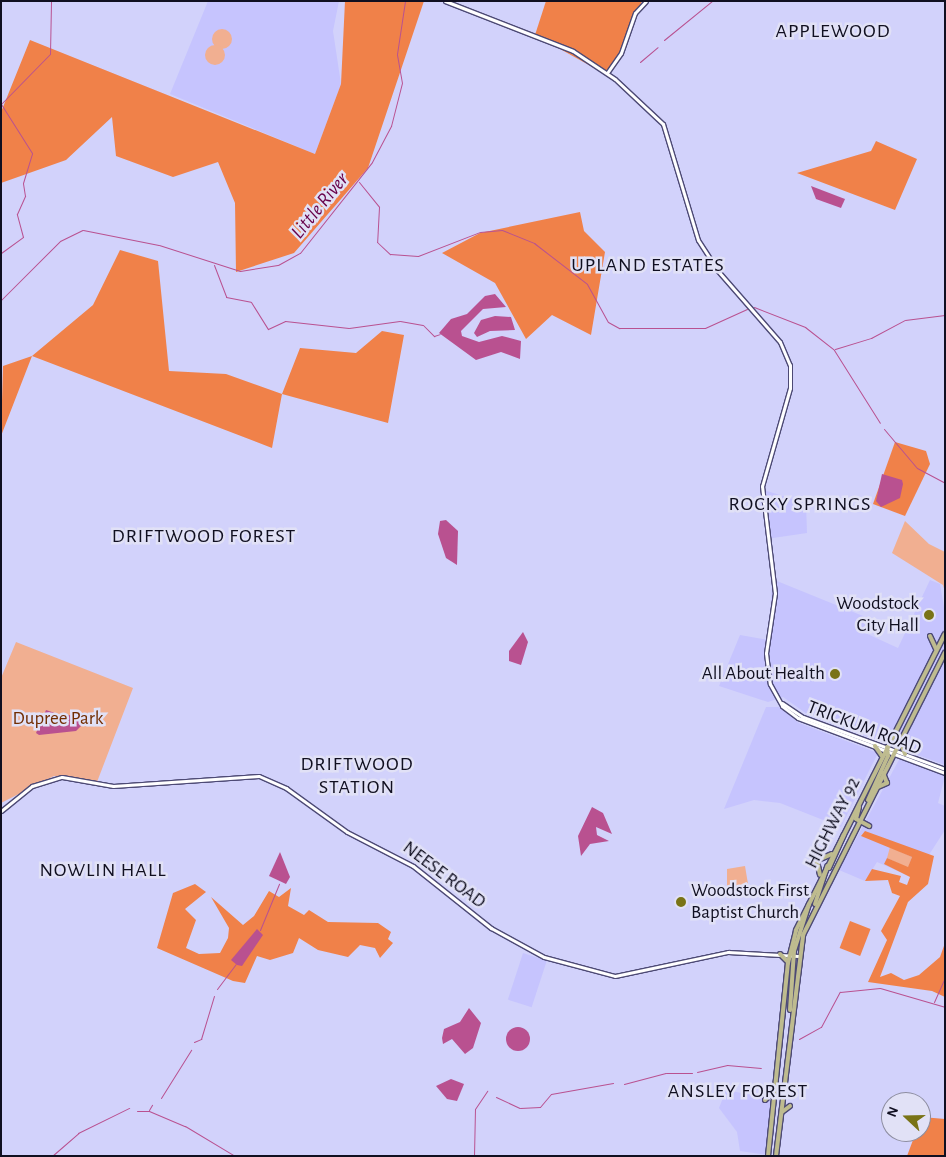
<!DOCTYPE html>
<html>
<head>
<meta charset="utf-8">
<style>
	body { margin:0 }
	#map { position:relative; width:946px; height:1157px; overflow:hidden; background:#d2d2fb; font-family:"Alegreya Sans",sans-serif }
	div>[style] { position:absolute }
	.built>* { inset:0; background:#c6c4fe; transform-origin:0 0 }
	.green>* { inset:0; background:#f1af91 }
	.round { border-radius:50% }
	.forest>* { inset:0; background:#f08149; transform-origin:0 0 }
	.water>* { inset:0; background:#b95190 }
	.stream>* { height:1px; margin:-0.5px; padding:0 0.5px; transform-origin:0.5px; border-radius:0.5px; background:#b95190 }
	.roads { filter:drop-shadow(1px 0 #4d4a75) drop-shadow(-1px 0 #4d4a75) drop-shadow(0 1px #4d4a75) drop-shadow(0 -1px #4d4a75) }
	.minor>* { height:3px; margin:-1.5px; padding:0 1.5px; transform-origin:1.5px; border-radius:1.5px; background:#fff }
	.major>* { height:4px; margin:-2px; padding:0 2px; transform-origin:2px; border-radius:2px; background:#bebb8f }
	.dots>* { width:14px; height:14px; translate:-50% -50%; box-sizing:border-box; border:2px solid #e1e1f6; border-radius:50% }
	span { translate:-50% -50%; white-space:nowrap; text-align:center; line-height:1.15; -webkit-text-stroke:5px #e1e1f6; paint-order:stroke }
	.poi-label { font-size:19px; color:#100f20 }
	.right { translate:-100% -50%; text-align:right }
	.left { translate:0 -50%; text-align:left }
	.park-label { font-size:19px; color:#712c00 }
	.street-label { font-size:19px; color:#100f20 }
	.neighbourhood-label { font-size:20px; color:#100f20; letter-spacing:1px }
	.water-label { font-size:20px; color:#680049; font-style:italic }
	.frame { position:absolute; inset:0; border:2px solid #100f20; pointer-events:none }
	.north { position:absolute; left:881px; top:1092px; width:50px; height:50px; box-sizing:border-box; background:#e1e1f6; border:1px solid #8d8da0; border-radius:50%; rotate:291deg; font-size:14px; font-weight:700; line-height:20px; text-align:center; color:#100f20 }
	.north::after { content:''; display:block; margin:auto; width:18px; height:22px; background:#797316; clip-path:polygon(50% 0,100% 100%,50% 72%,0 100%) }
</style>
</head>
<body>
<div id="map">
	<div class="built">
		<div style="clip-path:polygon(208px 1px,339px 1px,333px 31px,341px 84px,315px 154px,170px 94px)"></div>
		<div style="clip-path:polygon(760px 489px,806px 503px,807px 533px,766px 539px)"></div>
		<div style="clip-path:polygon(772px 579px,868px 618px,863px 632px,898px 648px,930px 580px,940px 584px,945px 613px,945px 765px,807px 714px,783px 697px,768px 702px,719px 686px,740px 635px,769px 640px)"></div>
		<div style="clip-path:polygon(766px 707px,779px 707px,799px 723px,878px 753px,841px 827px,780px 803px,754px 800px,724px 809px)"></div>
		<div style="clip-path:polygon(900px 758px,945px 776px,938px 803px,945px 806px,945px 830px,914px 878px,877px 862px,865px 881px,839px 870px)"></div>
		<div style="left:523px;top:953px;width:25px;height:49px;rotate:18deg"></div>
		<div style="clip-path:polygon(726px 1090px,771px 1099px,767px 1155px,740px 1151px,737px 1132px,719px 1108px)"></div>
	</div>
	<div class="green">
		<div class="round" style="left:212px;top:29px;width:20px;height:20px"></div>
		<div class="round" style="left:205px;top:45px;width:20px;height:20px"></div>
		<div style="clip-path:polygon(905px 521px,929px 544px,945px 552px,945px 592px,943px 585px,892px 553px)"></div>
		<div style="clip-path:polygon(16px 642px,133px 688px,97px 782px,54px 776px,1px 803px,1px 678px)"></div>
		<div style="clip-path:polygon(890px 847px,912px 857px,908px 868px,887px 858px)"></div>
		<div style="clip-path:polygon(745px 866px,750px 896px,727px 898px,727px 869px)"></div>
	</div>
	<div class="forest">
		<div style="clip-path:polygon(345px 1px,424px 1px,368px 168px,294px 253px,236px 272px,235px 203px,218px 162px,173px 177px,116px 156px,112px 117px,66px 160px,1px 183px,1px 112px,30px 40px,315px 154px,341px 84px)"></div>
		<div style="clip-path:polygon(546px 1px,642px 1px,623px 50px,605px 74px,535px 35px)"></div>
		<div style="clip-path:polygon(876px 141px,917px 159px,895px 210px,797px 173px,871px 151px)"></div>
		<div style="clip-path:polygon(580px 212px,584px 231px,605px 252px,591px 335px,552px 315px,526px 339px,495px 283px,442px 253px,480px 233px)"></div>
		<div style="clip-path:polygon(120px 250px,158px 261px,169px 371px,226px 374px,282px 394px,300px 348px,356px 353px,382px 331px,404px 335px,388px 423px,282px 394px,272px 448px,32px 356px,1px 436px,3px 366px,32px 356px,93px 305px)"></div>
		<div style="clip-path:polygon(895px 442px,926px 451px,930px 464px,905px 516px,873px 504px)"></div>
		<div style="clip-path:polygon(865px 831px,934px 856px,928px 884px,908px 902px,880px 977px,891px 973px,904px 980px,919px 975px,940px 957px,945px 943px,945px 997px,932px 991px,868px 982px,887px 940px,881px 931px,900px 896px,892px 893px,888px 880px,865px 881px,872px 869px,901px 876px,899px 882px,907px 885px,910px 877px,884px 864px,887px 858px,908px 867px,912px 857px,861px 836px)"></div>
		<div style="clip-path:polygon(195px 884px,206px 892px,185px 909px,196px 920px,186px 948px,199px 954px,220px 953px,228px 938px,229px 928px,211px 897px,243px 925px,254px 916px,269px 891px,279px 897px,291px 888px,288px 906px,304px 915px,309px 910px,328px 922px,378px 923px,391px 932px,388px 939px,393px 943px,380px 958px,375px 948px,360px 945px,348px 957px,318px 950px,299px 938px,293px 953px,270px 960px,257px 956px,245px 983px,233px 981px,157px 948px,173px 893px)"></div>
		<div style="left:850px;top:921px;width:22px;height:29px;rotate:21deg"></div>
		<div style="clip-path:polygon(922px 1117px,945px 1119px,945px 1156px,907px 1156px,916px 1132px,921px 1132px)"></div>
	</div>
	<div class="water">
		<div style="clip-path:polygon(811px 186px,845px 199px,841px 208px,816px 199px)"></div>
		<div style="clip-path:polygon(495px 294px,506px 307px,483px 309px,461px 331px,462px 336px,479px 342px,502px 336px,521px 341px,520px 359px,501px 352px,476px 360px,439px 333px,451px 319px,467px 314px,485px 296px)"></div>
		<div style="clip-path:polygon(495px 316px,511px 317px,515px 330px,490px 331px,477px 337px,474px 333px,481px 320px)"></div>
		<div style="clip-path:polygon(882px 474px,902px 480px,903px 484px,900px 498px,881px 507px,876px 501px)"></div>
		<div style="clip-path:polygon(446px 520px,458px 531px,457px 565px,446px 558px,438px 534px,440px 521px)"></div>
		<div style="clip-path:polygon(523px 632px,528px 642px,521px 665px,509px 661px,509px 651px)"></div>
		<div style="clip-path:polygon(46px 710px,64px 716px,83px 713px,89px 718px,76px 731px,39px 735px,36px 733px)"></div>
		<div style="clip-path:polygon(592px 807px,603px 813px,612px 834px,596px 827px,597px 835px,609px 841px,590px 844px,581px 856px,578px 836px)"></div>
		<div style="clip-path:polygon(280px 852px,290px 877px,286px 884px,269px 876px)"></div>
		<div style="clip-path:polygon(257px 929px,263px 935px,242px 966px,237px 965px,231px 960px)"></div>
		<div style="clip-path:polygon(469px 1008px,481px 1023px,473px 1048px,465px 1054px,452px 1039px,443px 1044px,442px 1038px,444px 1029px,460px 1022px)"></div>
		<div class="round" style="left:506px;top:1027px;width:24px;height:24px"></div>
		<div style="clip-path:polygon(451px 1079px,464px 1084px,457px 1101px,447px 1099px,436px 1086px)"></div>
	</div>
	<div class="stream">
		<div style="left:664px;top:40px;width:62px;rotate:-39.1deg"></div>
		<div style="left:640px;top:62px;width:23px;rotate:-40deg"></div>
		<div style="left:359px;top:182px;width:32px;rotate:51deg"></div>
		<div style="left:379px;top:207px;width:35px;rotate:93deg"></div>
		<div style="left:377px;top:242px;width:18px;rotate:43deg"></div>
		<div style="left:390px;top:254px;width:28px;rotate:4deg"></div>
		<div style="left:418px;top:256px;width:66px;rotate:-21.2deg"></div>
		<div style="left:480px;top:232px;width:22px;rotate:-5deg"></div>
		<div style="left:502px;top:230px;width:35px;rotate:22deg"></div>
		<div style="left:534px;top:243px;width:67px;rotate:37.7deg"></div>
		<div style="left:587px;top:284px;width:43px;rotate:61.1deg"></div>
		<div style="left:608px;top:322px;width:13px;rotate:29deg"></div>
		<div style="left:619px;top:328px;width:86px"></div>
		<div style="left:705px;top:328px;width:46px;rotate:-24.3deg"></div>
		<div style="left:1px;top:253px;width:27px;rotate:-36deg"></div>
		<div style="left:23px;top:237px;width:24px;rotate:-105deg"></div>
		<div style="left:17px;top:214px;width:20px;rotate:-66deg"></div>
		<div style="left:25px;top:196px;width:13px;rotate:-99deg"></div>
		<div style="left:23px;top:183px;width:31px;rotate:-73deg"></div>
		<div style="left:32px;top:153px;width:58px;rotate:-122.3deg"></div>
		<div style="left:1px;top:104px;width:70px;rotate:-45.6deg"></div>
		<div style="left:50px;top:54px;width:53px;rotate:-88.9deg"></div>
		<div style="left:214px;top:265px;width:34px;rotate:69deg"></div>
		<div style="left:226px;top:297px;width:25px;rotate:11deg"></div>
		<div style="left:251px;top:302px;width:32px;rotate:58deg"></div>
		<div style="left:268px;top:329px;width:19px;rotate:-25deg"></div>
		<div style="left:285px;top:321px;width:64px;rotate:6.2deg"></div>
		<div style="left:349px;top:328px;width:51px;rotate:-7.8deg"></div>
		<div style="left:400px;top:321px;width:23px;rotate:10deg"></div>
		<div style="left:423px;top:325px;width:16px;rotate:45deg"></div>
		<div style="left:434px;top:336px;width:6px;rotate:-18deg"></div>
		<div style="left:1px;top:300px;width:83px;rotate:-45deg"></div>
		<div style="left:60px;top:241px;width:25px;rotate:-26deg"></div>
		<div style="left:83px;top:230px;width:77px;rotate:11.2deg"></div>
		<div style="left:159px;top:245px;width:85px;rotate:17.8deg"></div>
		<div style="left:240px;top:271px;width:38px;rotate:-9deg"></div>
		<div style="left:278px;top:265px;width:25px;rotate:-29deg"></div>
		<div style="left:300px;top:253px;width:116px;rotate:-51.6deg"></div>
		<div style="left:372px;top:162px;width:41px;rotate:-62.2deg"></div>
		<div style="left:391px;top:126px;width:44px;rotate:-75.7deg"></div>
		<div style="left:402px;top:83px;width:29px;rotate:-100deg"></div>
		<div style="left:397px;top:54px;width:54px;rotate:-81.4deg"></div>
		<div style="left:754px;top:307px;width:55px;rotate:21.4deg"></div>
		<div style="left:805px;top:327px;width:37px;rotate:38deg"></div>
		<div style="left:834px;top:350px;width:86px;rotate:57.8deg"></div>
		<div style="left:835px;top:349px;width:38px;rotate:-17deg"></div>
		<div style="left:871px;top:338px;width:38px;rotate:-28deg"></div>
		<div style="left:905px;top:320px;width:40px;rotate:-7.1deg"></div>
		<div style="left:884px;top:429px;width:51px;rotate:49.8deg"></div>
		<div style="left:917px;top:468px;width:32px;rotate:28deg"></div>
		<div style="left:260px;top:930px;width:50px;rotate:-67.6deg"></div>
		<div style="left:217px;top:989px;width:31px;rotate:-53deg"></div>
		<div style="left:934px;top:1002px;width:27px;rotate:-66deg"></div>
		<div style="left:799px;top:1039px;width:25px;rotate:-29deg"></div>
		<div style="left:821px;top:1027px;width:40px;rotate:-62deg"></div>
		<div style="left:840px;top:992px;width:40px;rotate:-5.7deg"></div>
		<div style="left:880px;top:988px;width:68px;rotate:16.3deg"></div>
		<div style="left:194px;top:1042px;width:8px;rotate:-23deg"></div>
		<div style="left:201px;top:1039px;width:45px;rotate:-73.2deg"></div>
		<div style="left:697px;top:1072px;width:31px;rotate:-13deg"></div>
		<div style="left:727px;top:1065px;width:34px;rotate:5deg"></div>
		<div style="left:624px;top:1084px;width:43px;rotate:-14.7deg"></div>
		<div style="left:666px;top:1073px;width:26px"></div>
		<div style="left:496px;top:1097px;width:26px;rotate:25deg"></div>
		<div style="left:520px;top:1108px;width:20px;rotate:-3deg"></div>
		<div style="left:540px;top:1107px;width:17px;rotate:-50deg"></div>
		<div style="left:551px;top:1094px;width:63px;rotate:-10.1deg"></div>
		<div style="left:161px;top:1098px;width:57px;rotate:-58deg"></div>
		<div style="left:149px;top:1110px;width:6px;rotate:-59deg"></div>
		<div style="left:137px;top:1111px;width:12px"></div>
		<div style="left:149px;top:1111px;width:39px;rotate:23deg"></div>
		<div style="left:185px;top:1126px;width:58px;rotate:31deg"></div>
		<div style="left:52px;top:1156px;width:35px;rotate:-41deg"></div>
		<div style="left:78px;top:1133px;width:57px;rotate:-26.1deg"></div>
		<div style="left:474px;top:1156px;width:47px;rotate:-88.8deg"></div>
		<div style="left:475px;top:1109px;width:22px;rotate:-56deg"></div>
	</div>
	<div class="roads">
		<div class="minor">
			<div style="left:445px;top:1px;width:137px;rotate:21.3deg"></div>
			<div style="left:573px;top:51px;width:50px;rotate:33.7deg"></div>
			<div style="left:615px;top:79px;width:66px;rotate:43.2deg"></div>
			<div style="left:663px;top:124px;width:121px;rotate:73.2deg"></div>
			<div style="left:698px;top:240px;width:37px;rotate:57deg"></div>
			<div style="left:718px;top:271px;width:94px;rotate:48.9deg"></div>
			<div style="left:780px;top:342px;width:25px;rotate:67deg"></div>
			<div style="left:790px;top:365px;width:23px;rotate:90deg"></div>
			<div style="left:790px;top:388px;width:102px;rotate:105.9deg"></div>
			<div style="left:762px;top:486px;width:108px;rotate:83.1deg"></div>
			<div style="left:775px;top:593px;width:61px;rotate:98.5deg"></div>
			<div style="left:766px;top:653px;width:31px;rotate:83deg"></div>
			<div style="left:770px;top:684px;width:25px;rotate:61deg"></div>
			<div style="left:782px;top:706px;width:20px;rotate:37deg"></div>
			<div style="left:798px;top:718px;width:157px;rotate:20.5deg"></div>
			<div style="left:607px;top:73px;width:24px;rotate:-55deg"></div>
			<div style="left:621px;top:53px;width:42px;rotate:-70.7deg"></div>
			<div style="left:635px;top:13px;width:16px;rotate:-47deg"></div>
			<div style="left:782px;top:703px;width:25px;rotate:34deg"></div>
			<div style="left:803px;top:717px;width:151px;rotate:20.1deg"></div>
			<div style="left:1px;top:811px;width:40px;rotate:-39deg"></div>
			<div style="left:32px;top:786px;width:31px;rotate:-17deg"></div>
			<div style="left:62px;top:777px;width:52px;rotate:10deg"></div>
			<div style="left:113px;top:786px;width:146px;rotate:-3.9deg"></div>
			<div style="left:259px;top:776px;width:30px;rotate:24deg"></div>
			<div style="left:286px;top:788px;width:75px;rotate:35.8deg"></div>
			<div style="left:347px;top:832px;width:74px;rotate:27.3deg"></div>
			<div style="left:413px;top:866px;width:100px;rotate:38.5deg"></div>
			<div style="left:491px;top:928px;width:60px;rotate:28.7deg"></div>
			<div style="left:544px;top:957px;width:73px;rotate:15deg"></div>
			<div style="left:615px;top:976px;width:116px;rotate:-12deg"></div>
			<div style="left:728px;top:952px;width:70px;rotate:3.3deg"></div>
		</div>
		<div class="major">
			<div style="left:930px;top:636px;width:14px;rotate:65deg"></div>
			<div style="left:900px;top:742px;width:13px;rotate:67deg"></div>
			<div style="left:875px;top:746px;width:12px;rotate:55deg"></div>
			<div style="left:878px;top:787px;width:10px;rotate:-24deg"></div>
			<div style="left:887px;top:783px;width:11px;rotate:-112deg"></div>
			<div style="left:868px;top:800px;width:48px;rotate:-65.6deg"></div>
			<div style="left:888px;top:756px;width:9px;rotate:-96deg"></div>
			<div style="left:859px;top:807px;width:12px;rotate:104deg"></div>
			<div style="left:856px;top:819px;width:15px;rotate:28deg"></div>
			<div style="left:816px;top:861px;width:17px;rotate:-24deg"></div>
			<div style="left:817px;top:861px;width:14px;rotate:78deg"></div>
			<div style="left:829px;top:868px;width:36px;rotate:-66deg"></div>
			<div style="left:815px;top:904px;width:40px;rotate:-72deg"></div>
			<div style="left:780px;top:954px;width:11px;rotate:45deg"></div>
			<div style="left:790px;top:1010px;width:59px;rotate:-86.1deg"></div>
			<div style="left:794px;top:951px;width:49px;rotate:-72.3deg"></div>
			<div style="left:765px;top:1100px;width:13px;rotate:-45deg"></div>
			<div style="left:782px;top:1112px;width:10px;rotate:-37deg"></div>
			<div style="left:768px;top:1156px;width:194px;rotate:-84.1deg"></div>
			<div style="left:788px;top:963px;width:34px;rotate:-76deg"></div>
			<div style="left:796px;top:930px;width:331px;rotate:-63.3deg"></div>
			<div style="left:776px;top:1156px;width:223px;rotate:-83deg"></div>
			<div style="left:803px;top:935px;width:316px;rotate:-63.3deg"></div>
		</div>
	</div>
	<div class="dots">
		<div style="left:929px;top:615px;background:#797316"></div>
		<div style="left:835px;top:674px;background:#797316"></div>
		<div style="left:681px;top:902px;background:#797316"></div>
	</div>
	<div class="poi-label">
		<span class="right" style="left:919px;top:615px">Woodstock<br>City Hall</span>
		<span class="right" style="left:825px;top:674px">All About Health</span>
		<span class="left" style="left:691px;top:902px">Woodstock First<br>Baptist Church</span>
	</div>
	<div class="park-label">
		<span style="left:58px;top:719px">Dupree Park</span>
	</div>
	<div class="street-label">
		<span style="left:864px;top:728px;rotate:21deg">TRICKUM ROAD</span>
		<span style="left:833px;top:823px;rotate:-63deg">HIGHWAY 92</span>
		<span style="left:444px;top:875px;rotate:37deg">NEESE ROAD</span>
	</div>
	<div class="neighbourhood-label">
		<span style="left:833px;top:31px">APPLEWOOD</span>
		<span style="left:648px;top:265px">UPLAND ESTATES</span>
		<span style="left:800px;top:504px">ROCKY SPRINGS</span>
		<span style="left:204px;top:536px">DRIFTWOOD FOREST</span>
		<span style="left:357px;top:776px">DRIFTWOOD<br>STATION</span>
		<span style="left:103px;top:870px">NOWLIN HALL</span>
		<span style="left:738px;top:1091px">ANSLEY FOREST</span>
	</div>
	<div class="water-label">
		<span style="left:320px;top:206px;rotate:-51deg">Little River</span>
	</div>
	<div class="frame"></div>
	<div class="north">N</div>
</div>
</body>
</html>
